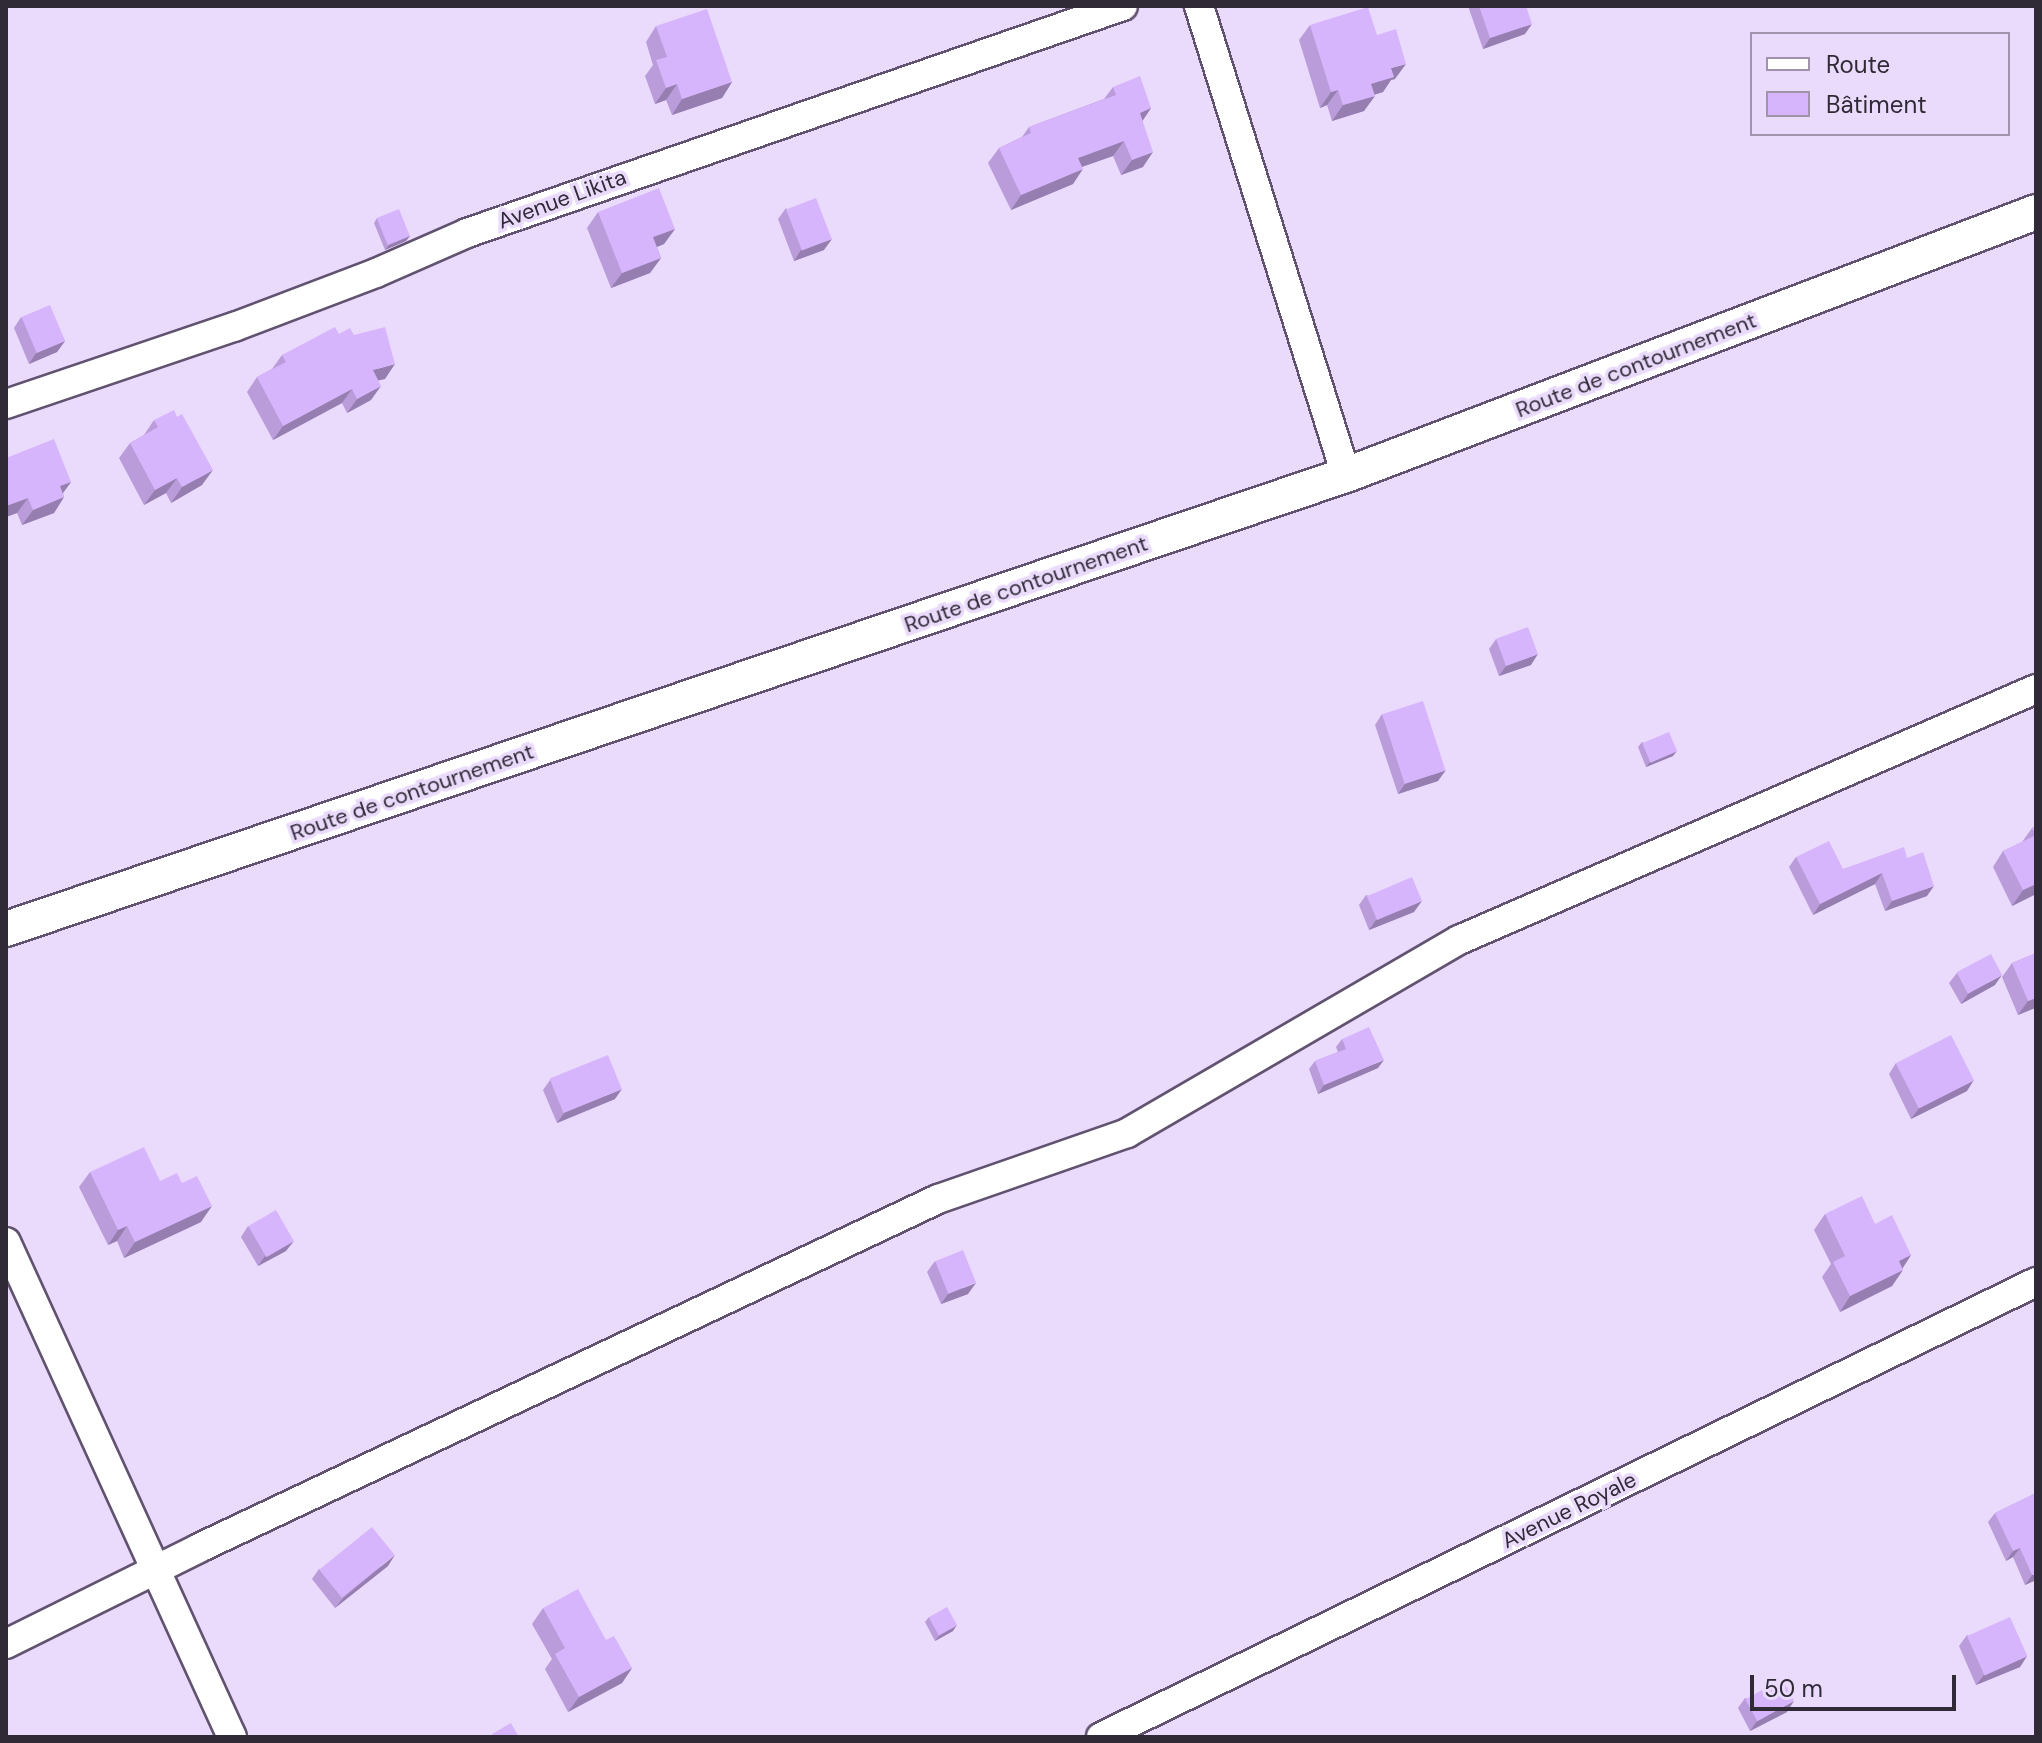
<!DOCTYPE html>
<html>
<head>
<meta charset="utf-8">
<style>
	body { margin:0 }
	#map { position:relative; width:2042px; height:1743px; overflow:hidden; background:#eadbfd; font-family:"DM Sans",sans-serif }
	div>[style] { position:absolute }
	.roads { filter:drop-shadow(2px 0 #615370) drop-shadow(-2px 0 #615370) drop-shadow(0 2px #615370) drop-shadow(0 -2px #615370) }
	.minor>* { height:28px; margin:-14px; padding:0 14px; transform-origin:14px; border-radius:14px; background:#fff }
	.tertiary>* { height:34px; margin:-17px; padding:0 17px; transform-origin:17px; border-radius:17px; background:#fff }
	.wall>* { inset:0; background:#b99cd9 }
	.shaded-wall>* { inset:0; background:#967fb0 }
	.building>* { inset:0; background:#d7b5fc; transform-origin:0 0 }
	span { translate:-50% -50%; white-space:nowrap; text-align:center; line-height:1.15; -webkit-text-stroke:7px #eadbfd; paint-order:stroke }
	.street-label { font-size:22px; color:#302a36 }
	.frame { position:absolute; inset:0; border:8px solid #302a36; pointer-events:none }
	.legend { position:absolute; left:1750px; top:32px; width:260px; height:104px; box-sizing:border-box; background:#eadbfd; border:2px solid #a094ad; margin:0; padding:10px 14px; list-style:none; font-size:24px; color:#302a36 }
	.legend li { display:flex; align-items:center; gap:16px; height:40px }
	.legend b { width:40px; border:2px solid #a094ad }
	.scale { position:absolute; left:1750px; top:1675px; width:206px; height:36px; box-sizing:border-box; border:4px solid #302a36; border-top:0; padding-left:10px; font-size:24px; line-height:28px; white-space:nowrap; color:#302a36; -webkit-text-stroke:6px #eadbfd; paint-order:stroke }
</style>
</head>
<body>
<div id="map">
	<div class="roads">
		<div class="minor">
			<div style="left:1199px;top:6px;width:491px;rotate:72.6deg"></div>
			<div style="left:6px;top:404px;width:241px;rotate:-18.7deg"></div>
			<div style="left:234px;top:327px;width:152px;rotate:-20.8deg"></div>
			<div style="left:376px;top:273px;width:99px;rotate:-23.7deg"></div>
			<div style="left:467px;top:233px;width:694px;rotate:-19.09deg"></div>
			<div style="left:6px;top:1242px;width:544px;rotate:65.46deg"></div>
			<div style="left:6px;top:1644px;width:216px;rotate:-26.4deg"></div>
			<div style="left:199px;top:1548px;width:817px;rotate:-25.28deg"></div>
			<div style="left:938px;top:1199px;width:200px;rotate:-19.2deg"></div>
			<div style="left:1127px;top:1133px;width:384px;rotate:-30.2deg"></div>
			<div style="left:1459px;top:940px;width:629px;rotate:-23.51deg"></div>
			<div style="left:1101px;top:1737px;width:1040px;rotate:-25.95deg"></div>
		</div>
		<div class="tertiary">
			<div style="left:6px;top:929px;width:1415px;rotate:-18.72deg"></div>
			<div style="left:1346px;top:475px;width:738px;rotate:-20.86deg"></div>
		</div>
	</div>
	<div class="wall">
		<div style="clip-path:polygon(1468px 6px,1526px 6px,1525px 34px,1483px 49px)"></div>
		<div style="clip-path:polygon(1310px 25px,1377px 35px,1395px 79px,1391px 80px,1383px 92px,1374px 95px,1364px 111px,1332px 121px,1327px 105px,1320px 108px,1299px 40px)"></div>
		<div style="clip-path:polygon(656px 26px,732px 82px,722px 98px,672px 115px,666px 100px,655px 104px,645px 76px,653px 65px,646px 42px)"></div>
		<div style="clip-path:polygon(1113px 87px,1151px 108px,1143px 120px,1143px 167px,1121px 175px,1113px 156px,1082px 167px,1073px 184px,1011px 210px,988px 163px,999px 148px,1022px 137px,1029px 127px,1104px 99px)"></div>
		<div style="clip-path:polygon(786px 208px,824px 250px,794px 261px,778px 219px)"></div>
		<div style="clip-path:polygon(598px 212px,675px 229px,664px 244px,657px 247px,661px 258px,650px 273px,611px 288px,587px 228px)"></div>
		<div style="clip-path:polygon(377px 218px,410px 236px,406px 241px,385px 250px,374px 223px)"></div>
		<div style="clip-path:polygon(21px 317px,65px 341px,57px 352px,29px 364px,14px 328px)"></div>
		<div style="clip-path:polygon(339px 334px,354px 335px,385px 379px,378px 380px,371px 400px,347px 413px,342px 403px,273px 440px,247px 392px,257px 377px,272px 369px,282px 355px)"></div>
		<div style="clip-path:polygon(154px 420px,202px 485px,171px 503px,166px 493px,144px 505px,119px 458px,130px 443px,144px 435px)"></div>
		<div style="clip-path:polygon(6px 458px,71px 482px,63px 493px,64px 497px,54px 513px,22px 525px,17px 513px,6px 517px)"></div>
		<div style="clip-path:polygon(1496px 639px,1531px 665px,1499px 676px,1489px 649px)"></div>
		<div style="clip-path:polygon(1382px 714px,1438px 781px,1398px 794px,1375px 725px)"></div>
		<div style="clip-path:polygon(1642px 742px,1673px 756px,1646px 767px,1638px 747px)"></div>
		<div style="clip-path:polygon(2036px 826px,2036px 894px,2012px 906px,1993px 867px,2003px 851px,2022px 842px,2032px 828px)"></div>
		<div style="clip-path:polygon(1796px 857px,1843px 869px,1907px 858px,1927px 896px,1885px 911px,1875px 884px,1813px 915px,1789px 867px)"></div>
		<div style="clip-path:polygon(1366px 895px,1414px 912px,1369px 930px,1359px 905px)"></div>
		<div style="clip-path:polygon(2036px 953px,2036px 1009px,2035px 1008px,2018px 1015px,2002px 977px,2012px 963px)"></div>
		<div style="clip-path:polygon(1957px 973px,1995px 985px,1961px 1004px,1949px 983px)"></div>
		<div style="clip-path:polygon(1342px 1039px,1378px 1068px,1318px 1094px,1309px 1069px,1315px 1061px,1338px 1052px,1336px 1047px)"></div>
		<div style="clip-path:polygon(1896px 1063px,1967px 1091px,1911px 1119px,1889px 1074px)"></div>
		<div style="clip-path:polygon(550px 1080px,615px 1099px,557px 1123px,543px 1090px)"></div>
		<div style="clip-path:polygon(90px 1172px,160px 1181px,201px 1222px,124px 1258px,117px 1241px,108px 1245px,79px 1187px)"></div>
		<div style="clip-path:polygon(1825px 1214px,1875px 1224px,1911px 1255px,1892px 1286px,1840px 1312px,1822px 1277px,1831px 1264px,1814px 1230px)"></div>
		<div style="clip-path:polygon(248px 1226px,286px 1251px,258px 1266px,241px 1237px)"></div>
		<div style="clip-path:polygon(935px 1261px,968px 1294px,941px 1304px,927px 1272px)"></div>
		<div style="clip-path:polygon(2036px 1493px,2036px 1580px,2025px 1585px,2013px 1557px,2006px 1561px,1988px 1522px,1995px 1513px)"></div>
		<div style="clip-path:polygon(388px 1566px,335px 1608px,312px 1579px,319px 1569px)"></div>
		<div style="clip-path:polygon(543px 1608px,606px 1640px,632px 1668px,622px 1683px,568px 1712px,545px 1669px,552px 1659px,532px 1624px)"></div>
		<div style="clip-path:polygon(929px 1617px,953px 1631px,935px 1641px,925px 1622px)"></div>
		<div style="clip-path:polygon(1967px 1635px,2027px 1656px,2020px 1667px,1976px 1685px,1959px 1646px)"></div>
		<div style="clip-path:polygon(1745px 1698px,1787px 1712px,1750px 1731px,1738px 1708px)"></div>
	</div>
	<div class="shaded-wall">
		<div style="clip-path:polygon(1532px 24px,1525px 34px,1483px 49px,1490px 38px)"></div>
		<div style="clip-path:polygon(1406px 64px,1395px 79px,1391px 80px,1383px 92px,1360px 99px,1371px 84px,1391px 68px)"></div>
		<div style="clip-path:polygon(732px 82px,722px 98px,672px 115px,682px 99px)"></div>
		<div style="clip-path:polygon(677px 84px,666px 100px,655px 104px,666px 88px)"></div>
		<div style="clip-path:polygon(1338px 90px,1327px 105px,1320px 108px,1331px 92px)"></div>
		<div style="clip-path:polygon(1375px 96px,1364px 111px,1332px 121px,1343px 105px)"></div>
		<div style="clip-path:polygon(1151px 108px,1141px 123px,1140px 113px)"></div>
		<div style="clip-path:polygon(1124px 141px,1113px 156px,1067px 172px,1078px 158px)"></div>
		<div style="clip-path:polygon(1153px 152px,1143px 167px,1121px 175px,1132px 160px)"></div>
		<div style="clip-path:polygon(1083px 169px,1073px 184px,1011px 210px,1021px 195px)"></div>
		<div style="clip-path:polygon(675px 229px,664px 244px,642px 253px,653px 237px)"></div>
		<div style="clip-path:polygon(410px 236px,406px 241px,385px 250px,389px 245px)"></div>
		<div style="clip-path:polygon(832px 239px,824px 250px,794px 261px,801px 250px)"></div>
		<div style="clip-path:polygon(661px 258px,650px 273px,611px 288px,622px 273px)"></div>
		<div style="clip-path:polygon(65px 341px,57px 352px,29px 364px,36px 353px)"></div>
		<div style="clip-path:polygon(395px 364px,385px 379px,363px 384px,373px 370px)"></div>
		<div style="clip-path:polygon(381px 386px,371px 400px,347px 413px,357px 399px)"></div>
		<div style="clip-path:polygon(352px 389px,342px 403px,273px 440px,283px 426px)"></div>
		<div style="clip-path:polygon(213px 470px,202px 485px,171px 503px,182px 487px)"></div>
		<div style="clip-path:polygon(177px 478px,166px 493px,144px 505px,155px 490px)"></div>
		<div style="clip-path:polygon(71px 482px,60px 497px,60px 486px)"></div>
		<div style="clip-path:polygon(64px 497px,54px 513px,22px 525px,33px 510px)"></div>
		<div style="clip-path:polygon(28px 498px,17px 513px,6px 517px,6px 506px)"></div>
		<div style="clip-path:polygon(1538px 654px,1531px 665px,1499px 676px,1506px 666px)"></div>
		<div style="clip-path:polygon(1677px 751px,1673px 756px,1646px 767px,1650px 762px)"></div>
		<div style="clip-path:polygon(1446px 770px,1438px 781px,1398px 794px,1405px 784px)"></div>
		<div style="clip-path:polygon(1882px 873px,1875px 884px,1813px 915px,1820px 904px)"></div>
		<div style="clip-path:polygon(2036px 884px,2036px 894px,2012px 906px,2023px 890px)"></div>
		<div style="clip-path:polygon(1934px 886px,1927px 896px,1885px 911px,1892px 901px)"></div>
		<div style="clip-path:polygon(1422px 901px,1414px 912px,1369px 930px,1376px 920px)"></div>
		<div style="clip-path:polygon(2002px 975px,1995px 985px,1961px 1004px,1968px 994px)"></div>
		<div style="clip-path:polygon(2036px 998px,2035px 1008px,2018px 1015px,2028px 1001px)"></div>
		<div style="clip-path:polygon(1384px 1060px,1378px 1068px,1318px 1094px,1324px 1085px)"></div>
		<div style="clip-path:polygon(1974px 1080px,1967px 1091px,1911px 1119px,1919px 1108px)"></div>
		<div style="clip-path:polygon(622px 1089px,615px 1099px,557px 1123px,564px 1113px)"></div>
		<div style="clip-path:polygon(212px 1206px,201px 1222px,124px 1258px,135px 1242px)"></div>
		<div style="clip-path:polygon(127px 1226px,117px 1241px,108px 1245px,118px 1230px)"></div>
		<div style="clip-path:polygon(294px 1241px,286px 1251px,258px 1266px,265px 1256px)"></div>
		<div style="clip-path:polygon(1911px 1255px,1901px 1270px,1899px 1261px)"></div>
		<div style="clip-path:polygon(1903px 1270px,1892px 1286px,1840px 1312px,1850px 1296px)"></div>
		<div style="clip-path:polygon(976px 1283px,968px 1294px,941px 1304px,948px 1294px)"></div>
		<div style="clip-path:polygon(2020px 1548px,2013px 1557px,2006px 1561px,2013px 1551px)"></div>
		<div style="clip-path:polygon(395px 1555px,388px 1566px,335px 1608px,343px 1598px)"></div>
		<div style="clip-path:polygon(2036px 1574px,2036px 1580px,2025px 1585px,2032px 1575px)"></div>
		<div style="clip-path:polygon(957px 1625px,953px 1631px,935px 1641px,939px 1636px)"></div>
		<div style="clip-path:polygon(2027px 1656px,2020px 1667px,1976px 1685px,1984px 1675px)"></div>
		<div style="clip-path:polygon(632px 1668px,622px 1683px,568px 1712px,579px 1697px)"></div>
		<div style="clip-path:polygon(1794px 1701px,1787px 1712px,1750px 1731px,1757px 1721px)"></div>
	</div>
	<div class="building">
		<div style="clip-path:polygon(1479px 6px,1526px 6px,1532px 24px,1490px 38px)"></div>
		<div style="clip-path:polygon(1368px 7px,1377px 35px,1396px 29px,1406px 64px,1391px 68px,1394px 77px,1371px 84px,1375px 96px,1343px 105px,1338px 90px,1331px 92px,1310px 25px)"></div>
		<div style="clip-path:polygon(707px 9px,732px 82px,682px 99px,677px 84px,666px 88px,656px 60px,667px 57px,656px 26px)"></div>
		<div style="clip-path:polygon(1140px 76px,1151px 108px,1140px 113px,1153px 152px,1132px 160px,1124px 141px,1078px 158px,1083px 169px,1021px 195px,999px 148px,1031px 133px,1029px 127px,1116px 95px,1113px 87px)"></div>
		<div style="clip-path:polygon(659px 188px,675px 229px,653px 237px,661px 258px,622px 273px,598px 212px)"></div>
		<div style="left:816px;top:198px;width:44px;height:32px;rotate:69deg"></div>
		<div style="left:399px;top:209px;width:29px;height:24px;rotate:68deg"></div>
		<div style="left:50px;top:305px;width:39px;height:31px;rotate:67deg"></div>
		<div style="clip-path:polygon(335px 327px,339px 334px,350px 328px,354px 335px,385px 327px,395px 364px,373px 370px,381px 386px,357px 399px,352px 389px,283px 426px,257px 377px,286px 362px,282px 355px)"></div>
		<div style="clip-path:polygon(174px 410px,177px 417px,182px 414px,213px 470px,182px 487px,177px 478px,155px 490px,130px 443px,158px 427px,154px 420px)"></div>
		<div style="clip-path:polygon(54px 439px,71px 482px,60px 486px,64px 497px,33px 510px,28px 498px,6px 506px,6px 458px)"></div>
		<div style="left:1528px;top:627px;width:29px;height:34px;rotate:70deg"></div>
		<div style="left:1423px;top:701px;width:73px;height:43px;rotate:72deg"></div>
		<div style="left:1669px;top:732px;width:21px;height:29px;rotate:67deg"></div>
		<div style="clip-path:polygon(2036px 826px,2036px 884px,2023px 890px,2003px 851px,2036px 835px,2032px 828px)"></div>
		<div style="clip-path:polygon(1829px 841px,1843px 869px,1904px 847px,1907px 858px,1923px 852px,1934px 886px,1892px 901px,1882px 873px,1820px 904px,1796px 857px)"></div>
		<div style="left:1412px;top:877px;width:26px;height:49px;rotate:67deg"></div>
		<div style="clip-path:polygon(2036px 953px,2036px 998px,2028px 1001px,2012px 963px)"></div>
		<div style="left:1991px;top:954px;width:24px;height:39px;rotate:62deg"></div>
		<div style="clip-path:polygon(1369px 1027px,1384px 1060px,1324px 1085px,1315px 1061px,1346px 1049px,1342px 1039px)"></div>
		<div style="left:1951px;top:1035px;width:51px;height:62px;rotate:63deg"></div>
		<div style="left:608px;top:1055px;width:37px;height:63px;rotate:68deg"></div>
		<div style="clip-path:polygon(144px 1147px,160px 1181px,177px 1173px,182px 1183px,197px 1176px,212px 1206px,135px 1242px,127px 1226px,118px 1230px,90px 1172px)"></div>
		<div style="clip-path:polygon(1862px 1196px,1875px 1224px,1892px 1215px,1911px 1255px,1899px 1261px,1903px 1270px,1850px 1296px,1833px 1262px,1845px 1256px,1825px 1214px)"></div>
		<div style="left:276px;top:1210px;width:36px;height:32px;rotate:60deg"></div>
		<div style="left:963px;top:1250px;width:35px;height:30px;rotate:68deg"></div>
		<div style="clip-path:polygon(2036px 1493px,2036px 1574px,2032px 1575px,2020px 1548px,2013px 1551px,1995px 1513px)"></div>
		<div style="left:372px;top:1527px;width:36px;height:68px;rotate:51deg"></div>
		<div style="clip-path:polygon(578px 1589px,606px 1640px,614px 1636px,632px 1668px,579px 1697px,555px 1654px,565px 1648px,543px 1608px)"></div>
		<div style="left:947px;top:1607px;width:21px;height:21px;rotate:61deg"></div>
		<div style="left:2010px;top:1617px;width:43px;height:47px;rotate:66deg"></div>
		<div style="left:1782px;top:1679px;width:25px;height:42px;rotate:61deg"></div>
		<div style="clip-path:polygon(511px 1723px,519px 1737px,494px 1737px,492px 1734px)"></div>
	</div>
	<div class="street-label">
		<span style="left:562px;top:199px;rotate:-20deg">Avenue Likita</span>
		<span style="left:1636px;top:365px;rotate:-21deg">Route de contournement</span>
		<span style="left:1026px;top:584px;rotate:-19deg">Route de contournement</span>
		<span style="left:412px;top:792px;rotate:-19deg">Route de contournement</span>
		<span style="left:1569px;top:1510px;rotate:-26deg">Avenue Royale</span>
	</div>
	<div class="frame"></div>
	<ul class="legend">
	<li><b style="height:10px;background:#fff"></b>Route</li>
	<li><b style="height:22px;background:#d7b5fc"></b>Bâtiment</li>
	</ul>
	<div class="scale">50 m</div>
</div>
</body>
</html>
